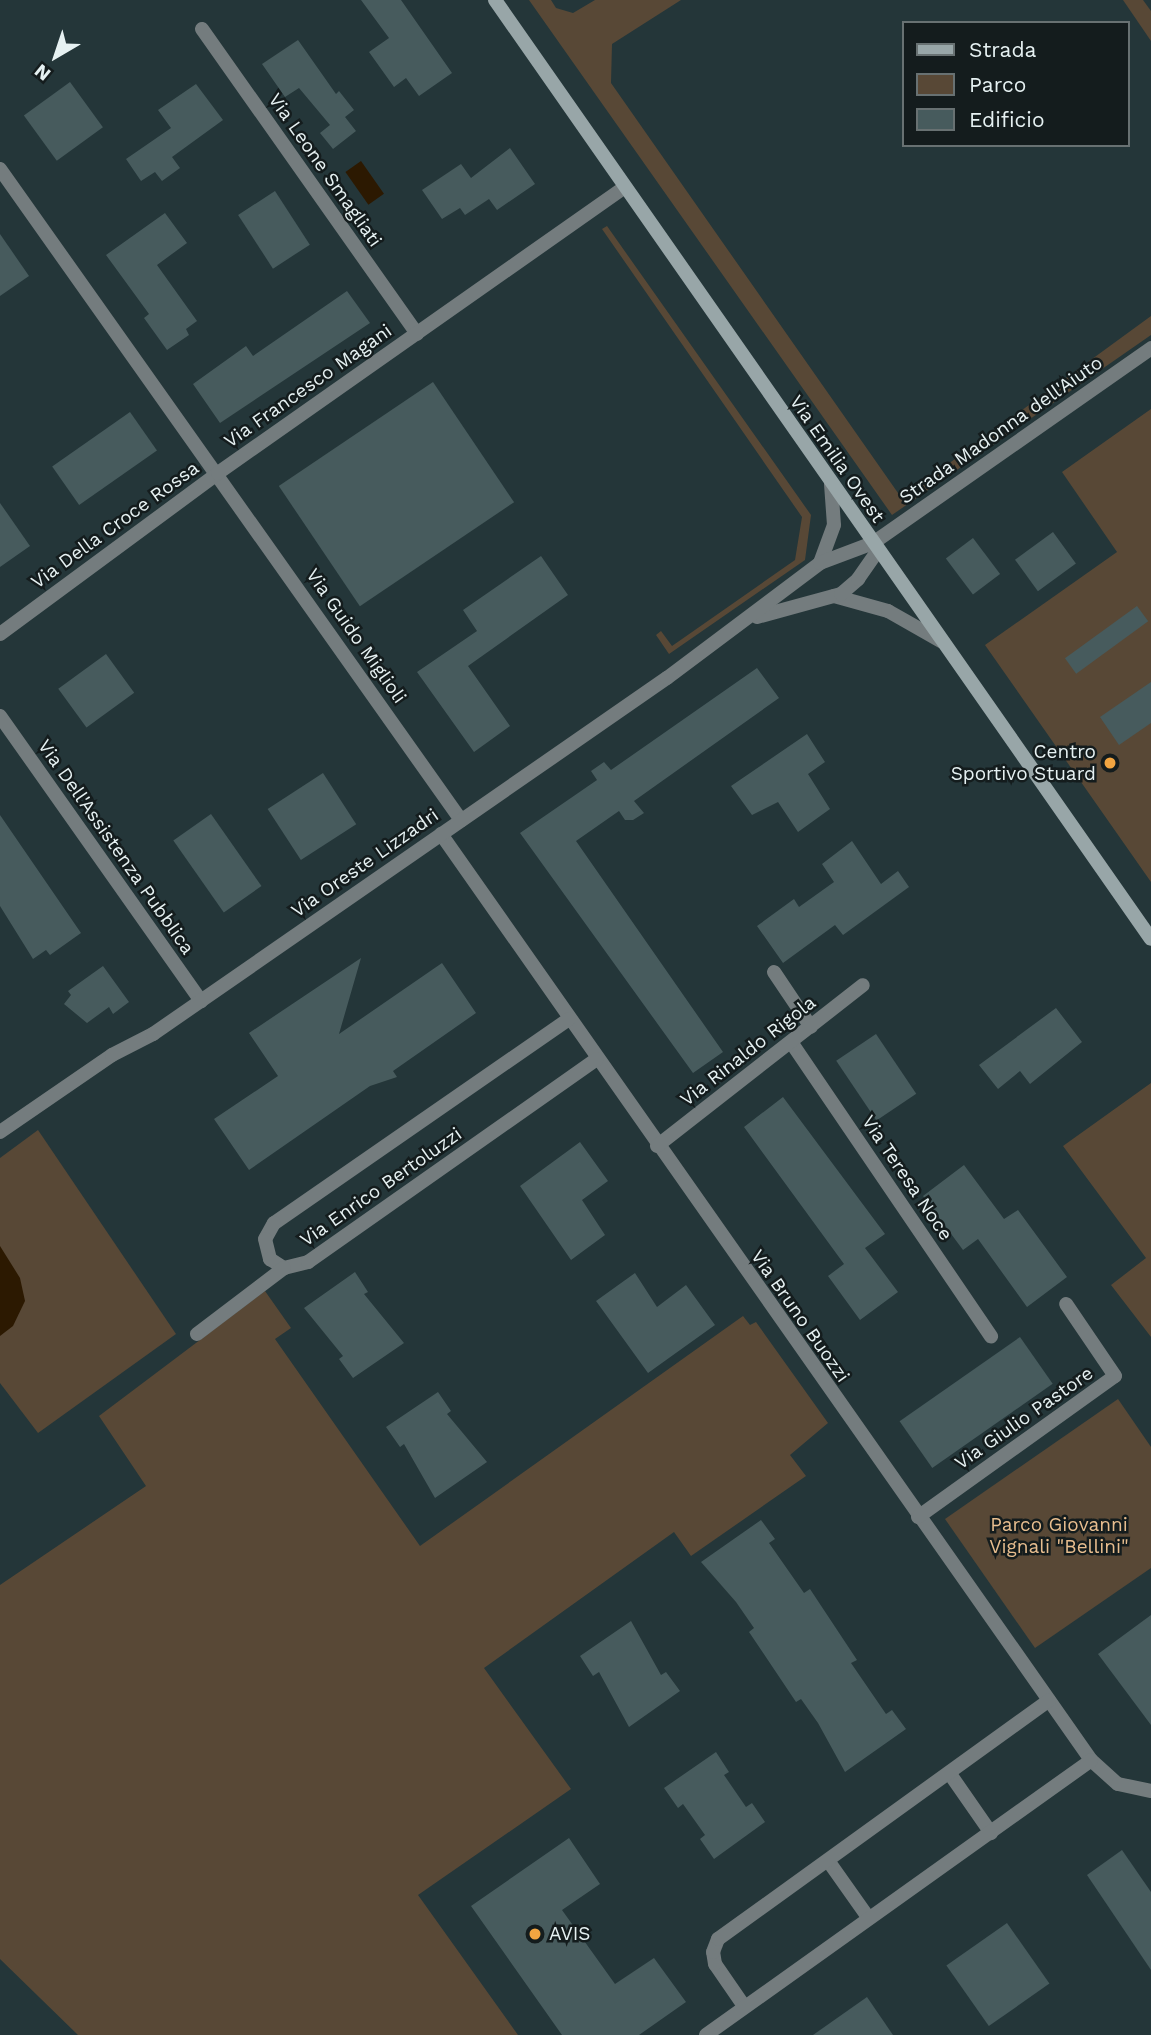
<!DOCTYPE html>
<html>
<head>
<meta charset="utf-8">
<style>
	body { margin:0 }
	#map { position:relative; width:1151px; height:2035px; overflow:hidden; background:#243639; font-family:"Work Sans",sans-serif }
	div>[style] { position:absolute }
	.green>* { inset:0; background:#584836 }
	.water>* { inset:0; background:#2c1901; transform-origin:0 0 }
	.building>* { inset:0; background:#475b5d; transform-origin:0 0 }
	.street>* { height:14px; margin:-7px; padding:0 7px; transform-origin:7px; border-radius:7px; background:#747c7e }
	.secondary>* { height:14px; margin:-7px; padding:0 7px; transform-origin:7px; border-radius:7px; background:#98a6a8 }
	.dots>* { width:19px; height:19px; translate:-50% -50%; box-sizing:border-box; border:4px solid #141c1d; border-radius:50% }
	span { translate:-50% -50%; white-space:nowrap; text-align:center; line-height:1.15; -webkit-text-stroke:5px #141c1d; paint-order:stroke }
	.street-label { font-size:19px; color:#e6f1f2 }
	.poi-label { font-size:19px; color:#e6f1f2 }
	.right { translate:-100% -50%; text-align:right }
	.left { translate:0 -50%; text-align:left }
	.park-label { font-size:19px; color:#e8be8f }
	.legend { position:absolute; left:902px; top:21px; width:228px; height:126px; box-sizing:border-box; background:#141c1d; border:2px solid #687172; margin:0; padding:9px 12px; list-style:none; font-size:21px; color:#e6f1f2 }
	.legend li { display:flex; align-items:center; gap:14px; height:35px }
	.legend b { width:35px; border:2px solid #687172 }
	.north { position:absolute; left:21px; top:21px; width:70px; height:70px; -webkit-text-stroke:5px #141c1d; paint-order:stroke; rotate:219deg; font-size:19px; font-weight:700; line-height:28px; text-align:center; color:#e6f1f2 }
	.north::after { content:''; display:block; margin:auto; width:24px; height:32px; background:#e6f1f2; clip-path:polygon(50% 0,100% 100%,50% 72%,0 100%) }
</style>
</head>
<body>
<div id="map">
	<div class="green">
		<div style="clip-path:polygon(529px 0,551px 0,556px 8px,573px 13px,595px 0,681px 0,612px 44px,611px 83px,898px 493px,907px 494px,1151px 316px,1151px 335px,892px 515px)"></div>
		<div style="clip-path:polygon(1123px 0,1143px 0,1151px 11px,1151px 41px)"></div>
		<div style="clip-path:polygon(607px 226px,811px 515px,805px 560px,669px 654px,656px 635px,661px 631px,672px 646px,795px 560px,802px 517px,602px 229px)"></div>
		<div style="clip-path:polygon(1151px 409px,1151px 882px,985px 645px,1117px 552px,1062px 472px)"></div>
		<div style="clip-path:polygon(1151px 1083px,1151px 1337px,1111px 1285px,1146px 1258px,1063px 1146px)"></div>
		<div style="clip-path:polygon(38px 1130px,176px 1334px,38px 1433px,0 1383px,0 1158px)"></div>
		<div style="clip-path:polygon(265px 1291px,291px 1328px,275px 1339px,420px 1546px,743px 1316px,750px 1325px,756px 1322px,828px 1423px,790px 1455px,806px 1476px,691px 1556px,674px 1532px,484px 1668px,571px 1789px,418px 1895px,518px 2035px,78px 2035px,0 1959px,0 1585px,146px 1486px,99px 1416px)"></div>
		<div style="clip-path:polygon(1118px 1399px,1151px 1447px,1151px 1568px,1035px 1648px,945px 1519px)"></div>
	</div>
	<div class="water">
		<div style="left:361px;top:161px;width:40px;height:19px;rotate:55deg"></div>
		<div style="clip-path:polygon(0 1246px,20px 1278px,25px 1301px,13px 1326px,0 1336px)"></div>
	</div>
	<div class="building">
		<div style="clip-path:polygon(361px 0,401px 0,452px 73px,419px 96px,406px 78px,394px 87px,369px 52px,389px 38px)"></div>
		<div style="clip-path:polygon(298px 40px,336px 94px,339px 91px,354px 110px,345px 117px,356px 131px,333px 149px,320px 133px,330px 125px,299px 88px,285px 97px,262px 64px)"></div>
		<div style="left:70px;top:82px;width:56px;height:57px;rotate:54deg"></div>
		<div style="clip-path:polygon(196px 84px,223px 120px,172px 157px,180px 168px,162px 181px,155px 172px,141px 181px,126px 159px,171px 128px,158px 110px)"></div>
		<div style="clip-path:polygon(510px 148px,535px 184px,497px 210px,489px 199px,465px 215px,460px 208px,442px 219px,422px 190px,461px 164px,471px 178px)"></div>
		<div style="left:275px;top:191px;width:64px;height:44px;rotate:57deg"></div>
		<div style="clip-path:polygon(165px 213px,187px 243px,157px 265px,197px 321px,186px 329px,189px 335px,167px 350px,144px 318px,149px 314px,106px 255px)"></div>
		<div style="clip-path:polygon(0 234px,29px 276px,0 296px)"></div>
		<div style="clip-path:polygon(347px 291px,370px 323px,220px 423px,193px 384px,246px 346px,253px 356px)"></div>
		<div style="left:433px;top:382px;width:145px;height:186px;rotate:56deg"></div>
		<div style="left:130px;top:412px;width:47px;height:95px;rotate:55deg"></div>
		<div style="clip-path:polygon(0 503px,30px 546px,0 567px)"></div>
		<div style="left:1053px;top:532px;width:39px;height:47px;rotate:54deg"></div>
		<div style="left:973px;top:538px;width:45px;height:34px;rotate:53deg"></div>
		<div style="clip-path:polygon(541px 556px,568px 595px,468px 666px,510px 726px,474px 752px,417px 672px,477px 631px,463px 610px)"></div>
		<div style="left:1137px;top:606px;width:19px;height:89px;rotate:54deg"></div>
		<div style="left:106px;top:654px;width:48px;height:59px;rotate:54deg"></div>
		<div style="clip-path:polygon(757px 668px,779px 698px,634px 801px,644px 813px,633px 820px,625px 820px,619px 811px,576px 841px,723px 1052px,693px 1073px,520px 833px,597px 780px,591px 771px,604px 762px,611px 770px)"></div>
		<div style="clip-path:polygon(1151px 682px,1151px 723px,1119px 745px,1100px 717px)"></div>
		<div style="clip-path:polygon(807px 734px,825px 762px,808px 774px,830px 809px,798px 832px,778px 802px,752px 815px,731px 786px)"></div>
		<div style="left:323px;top:773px;width:61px;height:66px;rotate:57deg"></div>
		<div style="left:211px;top:814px;width:88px;height:46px;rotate:55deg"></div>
		<div style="clip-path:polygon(0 815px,81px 933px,50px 955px,46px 950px,33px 959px,0 906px)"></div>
		<div style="clip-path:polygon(852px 841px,881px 884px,898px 871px,909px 887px,843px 935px,835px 925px,783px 963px,757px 926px,794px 899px,799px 907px,834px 882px,822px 864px)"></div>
		<div style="clip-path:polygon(361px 958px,339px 1034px,442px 963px,476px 1013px,393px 1071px,397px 1077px,370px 1086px,249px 1170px,214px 1119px,278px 1076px,249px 1033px)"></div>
		<div style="clip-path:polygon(103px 966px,129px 1002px,113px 1014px,109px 1007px,87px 1023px,64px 1004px,71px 995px,68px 991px)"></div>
		<div style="clip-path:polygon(1056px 1008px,1082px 1042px,1030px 1084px,1020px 1071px,998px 1089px,979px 1065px)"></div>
		<div style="left:876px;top:1034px;width:72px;height:48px;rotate:56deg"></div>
		<div style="clip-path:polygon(783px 1097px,885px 1234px,865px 1248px,898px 1292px,860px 1320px,828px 1276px,844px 1264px,744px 1127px)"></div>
		<div style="clip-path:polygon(580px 1142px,608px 1181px,582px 1200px,605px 1235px,571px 1260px,520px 1186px)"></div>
		<div style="clip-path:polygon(964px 1165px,1004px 1219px,1018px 1210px,1067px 1277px,1027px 1307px,978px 1239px,963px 1250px,923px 1196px)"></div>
		<div style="clip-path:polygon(355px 1272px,368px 1292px,364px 1294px,404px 1343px,353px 1378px,339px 1359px,343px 1356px,304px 1308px)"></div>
		<div style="clip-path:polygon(635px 1273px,657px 1307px,686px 1285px,715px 1325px,648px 1373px,596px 1301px)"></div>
		<div style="left:1020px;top:1337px;width:57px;height:147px;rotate:55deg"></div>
		<div style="clip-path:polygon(438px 1392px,451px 1411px,447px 1414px,487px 1462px,435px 1498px,404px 1444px,400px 1447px,386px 1427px)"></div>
		<div style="clip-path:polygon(761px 1520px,775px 1539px,769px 1543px,804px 1593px,810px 1589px,857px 1660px,851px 1663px,886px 1714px,892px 1710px,906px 1729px,845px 1772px,818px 1723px,801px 1699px,796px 1702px,749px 1632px,754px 1628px,736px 1602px,701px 1562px)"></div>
		<div style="clip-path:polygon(1151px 1615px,1151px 1725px,1098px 1654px)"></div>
		<div style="clip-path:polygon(631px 1621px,661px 1675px,666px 1672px,680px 1691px,629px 1727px,599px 1672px,593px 1676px,580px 1656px)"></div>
		<div style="clip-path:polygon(716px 1752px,729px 1772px,724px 1775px,746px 1807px,752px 1803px,765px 1822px,714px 1859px,700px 1839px,705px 1835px,683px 1804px,678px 1808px,664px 1788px)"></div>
		<div style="clip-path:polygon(569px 1838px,600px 1884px,562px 1910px,615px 1984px,654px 1958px,686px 2002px,639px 2035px,562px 2035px,471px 1906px)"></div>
		<div style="clip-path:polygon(1122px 1850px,1151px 1892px,1151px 1970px,1087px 1875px)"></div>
		<div style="left:1007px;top:1923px;width:74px;height:74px;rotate:55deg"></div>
		<div style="clip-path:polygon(867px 1997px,893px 2035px,813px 2035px)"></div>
	</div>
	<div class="street">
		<div style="left:202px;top:29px;width:373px;rotate:54.8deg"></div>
		<div style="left:0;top:169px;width:798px;rotate:54.7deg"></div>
		<div style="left:820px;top:563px;width:40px;rotate:-69.8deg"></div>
		<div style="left:834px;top:525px;width:41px;rotate:-94.2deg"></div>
		<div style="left:834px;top:596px;width:56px;rotate:15.5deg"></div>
		<div style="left:888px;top:611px;width:61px;rotate:29.5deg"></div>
		<div style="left:757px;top:617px;width:87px;rotate:-15.3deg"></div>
		<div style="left:841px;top:594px;width:23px;rotate:-41deg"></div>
		<div style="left:858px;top:579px;width:35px;rotate:-55deg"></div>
		<div style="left:0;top:634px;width:271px;rotate:-36.4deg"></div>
		<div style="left:218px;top:473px;width:495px;rotate:-35.1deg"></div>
		<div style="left:0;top:716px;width:349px;rotate:54.8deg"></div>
		<div style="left:441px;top:834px;width:1131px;rotate:54.93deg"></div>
		<div style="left:1091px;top:1760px;width:36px;rotate:42deg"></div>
		<div style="left:1118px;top:1784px;width:34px;rotate:12deg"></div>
		<div style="left:774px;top:972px;width:66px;rotate:56.1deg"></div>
		<div style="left:569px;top:1019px;width:359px;rotate:145.3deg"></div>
		<div style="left:274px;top:1223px;width:18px;rotate:119deg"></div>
		<div style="left:265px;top:1239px;width:21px;rotate:76deg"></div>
		<div style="left:270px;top:1259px;width:17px;rotate:33deg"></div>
		<div style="left:284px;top:1268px;width:25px;rotate:-14deg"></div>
		<div style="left:308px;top:1262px;width:353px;rotate:-35.1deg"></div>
		<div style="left:791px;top:1042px;width:356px;rotate:55.8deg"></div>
		<div style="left:0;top:1132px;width:136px;rotate:-34.5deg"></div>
		<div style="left:112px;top:1055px;width:46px;rotate:-27.1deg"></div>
		<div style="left:153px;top:1034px;width:625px;rotate:-34.71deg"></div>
		<div style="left:667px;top:678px;width:191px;rotate:-36.9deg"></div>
		<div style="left:820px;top:563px;width:57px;rotate:-20.7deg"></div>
		<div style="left:873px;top:543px;width:340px;rotate:-35deg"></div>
		<div style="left:657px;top:1146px;width:261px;rotate:-38deg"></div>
		<div style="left:197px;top:1334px;width:109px;rotate:-37.2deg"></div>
		<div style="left:918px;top:1517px;width:242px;rotate:-35.6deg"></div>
		<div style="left:1115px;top:1376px;width:87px;rotate:-124.2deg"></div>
		<div style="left:950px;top:1774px;width:72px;rotate:55.2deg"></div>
		<div style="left:829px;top:1862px;width:67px;rotate:54.7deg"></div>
		<div style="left:744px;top:2006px;width:51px;rotate:-124.6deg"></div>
		<div style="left:715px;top:1964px;width:12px;rotate:-99deg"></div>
		<div style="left:713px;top:1952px;width:14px;rotate:-69deg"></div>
		<div style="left:718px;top:1939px;width:408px;rotate:-35.8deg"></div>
		<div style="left:706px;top:2035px;width:473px;rotate:-35.5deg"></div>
	</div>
	<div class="secondary">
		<div style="left:495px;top:0;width:1145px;rotate:55.06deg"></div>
	</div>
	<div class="dots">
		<div style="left:1110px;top:763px;background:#f2a541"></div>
		<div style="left:535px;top:1934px;background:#f2a541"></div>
	</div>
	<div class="street-label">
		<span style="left:325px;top:170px;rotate:55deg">Via Leone Smagliati</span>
		<span style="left:308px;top:386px;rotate:-35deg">Via Francesco Magani</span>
		<span style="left:1001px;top:430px;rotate:-35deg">Strada Madonna dell'Aiuto</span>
		<span style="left:837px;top:459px;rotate:55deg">Via Emilia Ovest</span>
		<span style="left:115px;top:525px;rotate:-36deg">Via Della Croce Rossa</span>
		<span style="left:356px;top:636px;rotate:55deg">Via Guido Miglioli</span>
		<span style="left:116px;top:847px;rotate:55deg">Via Dell'Assistenza Pubblica</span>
		<span style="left:365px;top:863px;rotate:-35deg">Via Oreste Lizzadri</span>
		<span style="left:748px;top:1051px;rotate:-38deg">Via Rinaldo Rigola</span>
		<span style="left:907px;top:1178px;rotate:56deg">Via Teresa Noce</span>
		<span style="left:381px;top:1187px;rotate:-35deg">Via Enrico Bertoluzzi</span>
		<span style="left:800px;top:1316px;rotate:55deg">Via Bruno Buozzi</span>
		<span style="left:1024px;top:1418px;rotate:-35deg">Via Giulio Pastore</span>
	</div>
	<div class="poi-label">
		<span class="right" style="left:1096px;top:763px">Centro<br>Sportivo Stuard</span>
		<span class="left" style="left:549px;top:1934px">AVIS</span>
	</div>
	<div class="park-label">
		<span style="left:1059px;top:1536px">Parco Giovanni<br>Vignali "Bellini"</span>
	</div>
	<ul class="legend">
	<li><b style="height:9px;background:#98a6a8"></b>Strada</li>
	<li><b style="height:19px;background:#584836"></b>Parco</li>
	<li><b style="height:19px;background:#475b5d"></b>Edificio</li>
	</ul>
	<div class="north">N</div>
</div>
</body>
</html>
